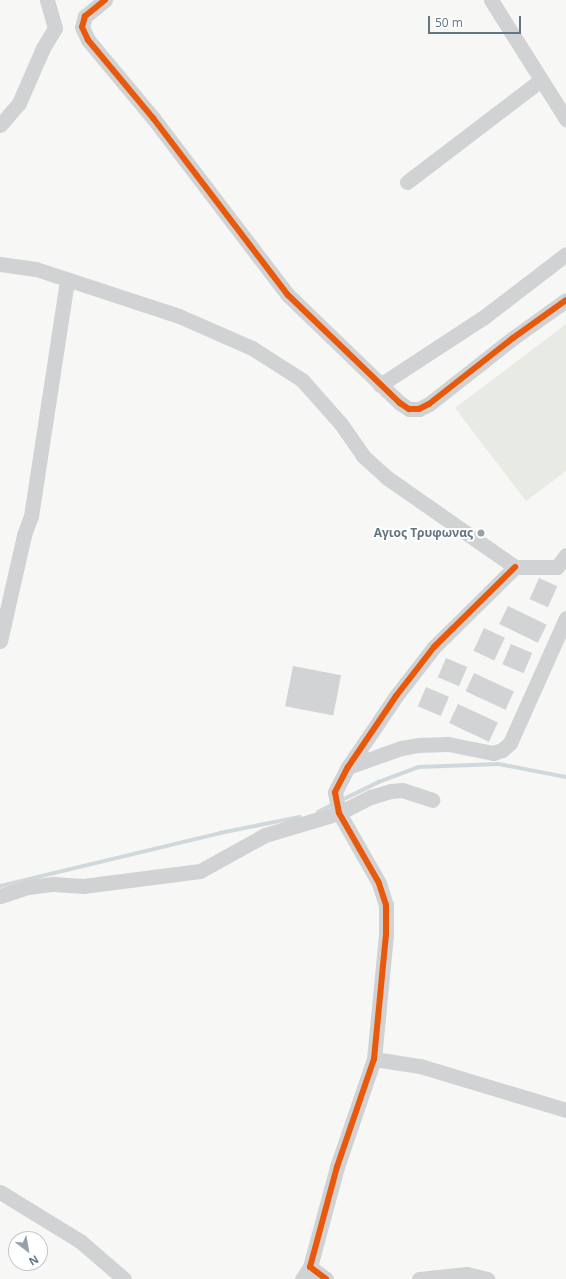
<!DOCTYPE html>
<html>
<head>
<meta charset="utf-8">
<style>
	body { margin:0 }
	#map { position:relative; width:566px; height:1279px; overflow:hidden; background:#f7f7f6; font-family:"Open Sans",sans-serif }
	div>[style] { position:absolute }
	.green>* { inset:0; background:#e7ebe4 }
	.stream>* { height:3.5px; margin:-1.75px; padding:0 1.75px; transform-origin:1.75px; border-radius:1.75px; background:#cfd8db }
	.building>* { inset:0; background:#d2d3d4; transform-origin:0 0 }
	.minor>* { height:15px; margin:-7.5px; padding:0 7.5px; transform-origin:7.5px; border-radius:7.5px; background:#d1d2d3 }
	.cycleway>* { height:6px; margin:-3px; padding:0 3px; transform-origin:3px; border-radius:3px; background:#e8590c }
	.dots>* { width:11px; height:11px; translate:-50% -50%; box-sizing:border-box; border:2px solid #fff; border-radius:50% }
	span { translate:-50% -50%; white-space:nowrap; text-align:center; line-height:1.15; -webkit-text-stroke:4px #fff; paint-order:stroke }
	.poi-label { font-size:12px; color:#617583; font-weight:700 }
	.right { translate:-100% -50%; text-align:right }
	.north { position:absolute; left:8px; top:1231px; width:40px; height:40px; box-sizing:border-box; background:#fff; border:1px solid #c0c8cd; border-radius:50%; rotate:149deg; font-size:11px; font-weight:700; line-height:16px; text-align:center; color:#617583 }
	.north::after { content:''; display:block; margin:auto; width:14px; height:18px; background:#96a2ab; clip-path:polygon(50% 0,100% 100%,50% 72%,0 100%) }
	.scale { position:absolute; left:428px; top:16px; width:93px; height:18px; box-sizing:border-box; border:2px solid #617583; border-top:0; padding-left:5px; font-size:12px; line-height:14px; white-space:nowrap; color:#617583; -webkit-text-stroke:3px #fff; paint-order:stroke }
</style>
</head>
<body>
<div id="map">
	<div class="green">
		<div style="clip-path:polygon(566px 324px,566px 471px,526px 501px,455px 408px)"></div>
	</div>
	<div class="stream">
		<div style="left:340px;top:801px;width:43px;rotate:-26deg"></div>
		<div style="left:379px;top:782px;width:43px;rotate:-20.6deg"></div>
		<div style="left:419px;top:767px;width:80px;rotate:-2.1deg"></div>
		<div style="left:499px;top:764px;width:68px;rotate:11deg"></div>
		<div style="left:318px;top:812px;width:18px;rotate:-27deg"></div>
		<div style="left:0;top:886px;width:226px;rotate:-13.5deg"></div>
		<div style="left:220px;top:833px;width:81px;rotate:-11.4deg"></div>
	</div>
	<div class="building">
		<div style="left:539px;top:578px;width:20px;height:23px;rotate:24deg"></div>
		<div style="left:508px;top:606px;width:43px;height:20px;rotate:26deg"></div>
		<div style="left:484px;top:628px;width:23px;height:25px;rotate:25deg"></div>
		<div style="left:511px;top:644px;width:23px;height:22px;rotate:23deg"></div>
		<div style="left:446px;top:658px;width:23px;height:21px;rotate:23deg"></div>
		<div style="left:293px;top:666px;width:49px;height:41px;rotate:11deg"></div>
		<div style="left:474px;top:673px;width:44px;height:20px;rotate:25deg"></div>
		<div style="left:426px;top:687px;width:25px;height:21px;rotate:23deg"></div>
		<div style="left:458px;top:704px;width:44px;height:21px;rotate:25deg"></div>
	</div>
	<div class="minor">
		<div style="left:105px;top:0;width:26px;rotate:141deg"></div>
		<div style="left:85px;top:16px;width:11px;rotate:105deg"></div>
		<div style="left:82px;top:27px;width:14px;rotate:65deg"></div>
		<div style="left:88px;top:40px;width:102px;rotate:50.2deg"></div>
		<div style="left:153px;top:118px;width:223px;rotate:52.7deg"></div>
		<div style="left:288px;top:295px;width:156px;rotate:44deg"></div>
		<div style="left:400px;top:403px;width:11px;rotate:34deg"></div>
		<div style="left:409px;top:409px;width:10px"></div>
		<div style="left:419px;top:409px;width:11px;rotate:-27deg"></div>
		<div style="left:429px;top:404px;width:107px;rotate:-38.2deg"></div>
		<div style="left:513px;top:338px;width:65px;rotate:-35.6deg"></div>
		<div style="left:491px;top:0;width:141px;rotate:57.8deg"></div>
		<div style="left:0;top:125px;width:29px;rotate:-49deg"></div>
		<div style="left:19px;top:103px;width:60px;rotate:-66.4deg"></div>
		<div style="left:43px;top:48px;width:23px;rotate:-59deg"></div>
		<div style="left:55px;top:28px;width:29px;rotate:-106deg"></div>
		<div style="left:407px;top:182px;width:168px;rotate:-37.3deg"></div>
		<div style="left:0;top:264px;width:36px;rotate:8deg"></div>
		<div style="left:36px;top:269px;width:151px;rotate:18.2deg"></div>
		<div style="left:179px;top:316px;width:80px;rotate:23.7deg"></div>
		<div style="left:252px;top:348px;width:59px;rotate:32.6deg"></div>
		<div style="left:302px;top:380px;width:59px;rotate:48.4deg"></div>
		<div style="left:341px;top:424px;width:39px;rotate:55deg"></div>
		<div style="left:363px;top:456px;width:31px;rotate:42deg"></div>
		<div style="left:386px;top:477px;width:157px;rotate:34.9deg"></div>
		<div style="left:515px;top:567px;width:42px"></div>
		<div style="left:557px;top:567px;width:15px;rotate:-53deg"></div>
		<div style="left:380px;top:385px;width:124px;rotate:-33.2deg"></div>
		<div style="left:484px;top:317px;width:103px;rotate:-37.5deg"></div>
		<div style="left:0;top:641px;width:109px;rotate:-77.2deg"></div>
		<div style="left:24px;top:535px;width:20px;rotate:-70deg"></div>
		<div style="left:31px;top:516px;width:239px;rotate:-81.3deg"></div>
		<div style="left:348px;top:767px;width:56px;rotate:-19.7deg"></div>
		<div style="left:401px;top:748px;width:17px;rotate:-10deg"></div>
		<div style="left:418px;top:745px;width:30px;rotate:-2deg"></div>
		<div style="left:448px;top:744px;width:46px;rotate:11.3deg"></div>
		<div style="left:493px;top:753px;width:9px;rotate:-18deg"></div>
		<div style="left:502px;top:750px;width:11px;rotate:-41deg"></div>
		<div style="left:510px;top:743px;width:137px;rotate:-65.9deg"></div>
		<div style="left:0;top:896px;width:29px;rotate:-18deg"></div>
		<div style="left:28px;top:887px;width:26px;rotate:-7deg"></div>
		<div style="left:54px;top:884px;width:29px;rotate:4deg"></div>
		<div style="left:83px;top:886px;width:118px;rotate:-7.3deg"></div>
		<div style="left:200px;top:871px;width:74px;rotate:-29deg"></div>
		<div style="left:265px;top:835px;width:77px;rotate:-16.6deg"></div>
		<div style="left:339px;top:813px;width:36px;rotate:-27deg"></div>
		<div style="left:371px;top:797px;width:21px;rotate:-17deg"></div>
		<div style="left:391px;top:791px;width:11px;rotate:-5deg"></div>
		<div style="left:402px;top:790px;width:32px;rotate:18deg"></div>
		<div style="left:374px;top:1059px;width:47px;rotate:8.7deg"></div>
		<div style="left:420px;top:1066px;width:152px;rotate:16.8deg"></div>
		<div style="left:0;top:1192px;width:94px;rotate:31.5deg"></div>
		<div style="left:80px;top:1241px;width:58px;rotate:40.8deg"></div>
		<div style="left:302px;top:1279px;width:14px;rotate:-56deg"></div>
		<div style="left:326px;top:1279px;width:20px;rotate:-143deg"></div>
		<div style="left:310px;top:1267px;width:104px;rotate:-74.9deg"></div>
		<div style="left:337px;top:1167px;width:114px;rotate:-71.1deg"></div>
		<div style="left:374px;top:1059px;width:125px;rotate:-84.5deg"></div>
		<div style="left:386px;top:935px;width:30px;rotate:-90deg"></div>
		<div style="left:386px;top:905px;width:23px;rotate:-108deg"></div>
		<div style="left:379px;top:883px;width:81px;rotate:-119.7deg"></div>
		<div style="left:339px;top:813px;width:21px;rotate:-101deg"></div>
		<div style="left:335px;top:792px;width:28px;rotate:-63deg"></div>
		<div style="left:348px;top:767px;width:86px;rotate:-55.9deg"></div>
		<div style="left:396px;top:696px;width:62px;rotate:-52.2deg"></div>
		<div style="left:434px;top:647px;width:114px;rotate:-44.6deg"></div>
		<div style="left:419px;top:1279px;width:48px;rotate:-5.9deg"></div>
		<div style="left:467px;top:1274px;width:21px;rotate:14deg"></div>
	</div>
	<div class="cycleway">
		<div style="left:105px;top:0;width:26px;rotate:141deg"></div>
		<div style="left:85px;top:16px;width:11px;rotate:105deg"></div>
		<div style="left:82px;top:27px;width:14px;rotate:65deg"></div>
		<div style="left:88px;top:40px;width:102px;rotate:50.2deg"></div>
		<div style="left:153px;top:118px;width:223px;rotate:52.7deg"></div>
		<div style="left:288px;top:295px;width:156px;rotate:44deg"></div>
		<div style="left:400px;top:403px;width:11px;rotate:34deg"></div>
		<div style="left:409px;top:409px;width:10px"></div>
		<div style="left:419px;top:409px;width:11px;rotate:-27deg"></div>
		<div style="left:429px;top:404px;width:107px;rotate:-38.2deg"></div>
		<div style="left:513px;top:338px;width:65px;rotate:-35.6deg"></div>
		<div style="left:326px;top:1279px;width:20px;rotate:-143deg"></div>
		<div style="left:310px;top:1267px;width:104px;rotate:-74.9deg"></div>
		<div style="left:337px;top:1167px;width:114px;rotate:-71.1deg"></div>
		<div style="left:374px;top:1059px;width:125px;rotate:-84.5deg"></div>
		<div style="left:386px;top:935px;width:30px;rotate:-90deg"></div>
		<div style="left:386px;top:905px;width:23px;rotate:-108deg"></div>
		<div style="left:379px;top:883px;width:81px;rotate:-119.7deg"></div>
		<div style="left:339px;top:813px;width:21px;rotate:-101deg"></div>
		<div style="left:335px;top:792px;width:28px;rotate:-63deg"></div>
		<div style="left:348px;top:767px;width:86px;rotate:-55.9deg"></div>
		<div style="left:396px;top:696px;width:62px;rotate:-52.2deg"></div>
		<div style="left:434px;top:647px;width:114px;rotate:-44.6deg"></div>
	</div>
	<div class="dots">
		<div style="left:481px;top:533px;background:#96a2ab"></div>
	</div>
	<div class="poi-label">
		<span class="right" style="left:473px;top:533px">Αγιος Τρυφωνας</span>
	</div>
	<div class="north">N</div>
	<div class="scale">50 m</div>
</div>
</body>
</html>
